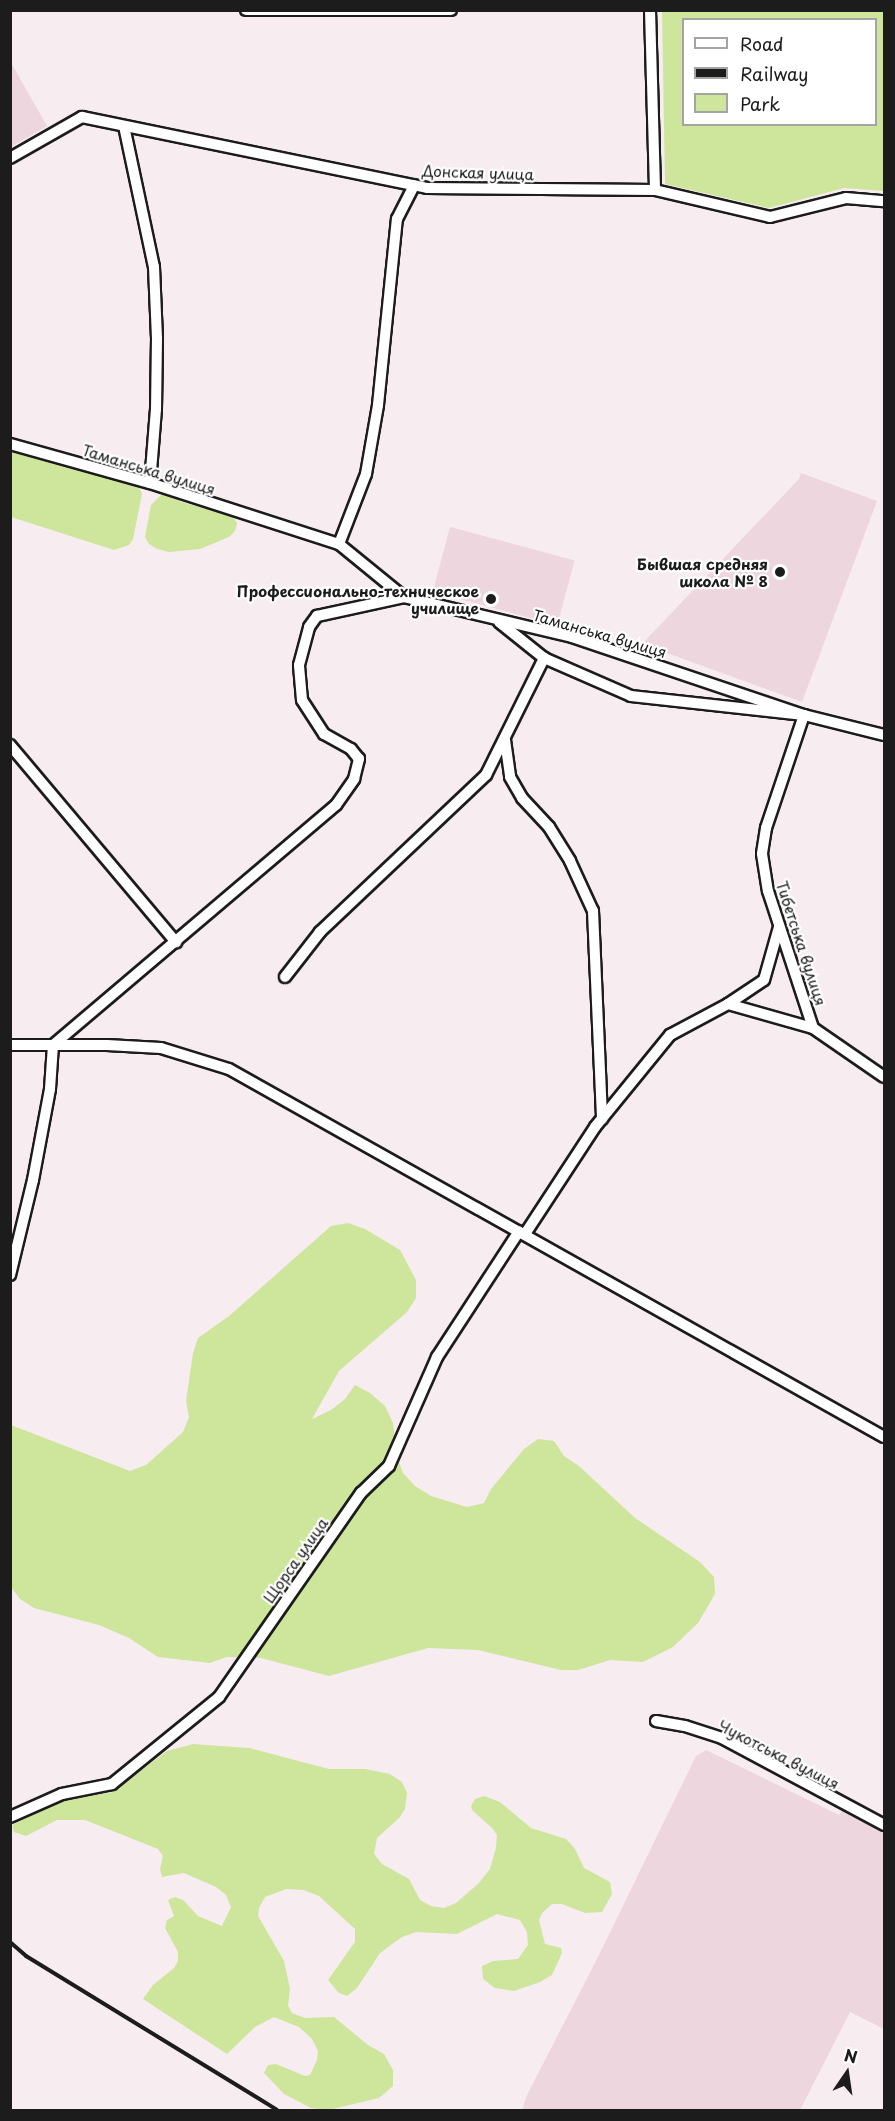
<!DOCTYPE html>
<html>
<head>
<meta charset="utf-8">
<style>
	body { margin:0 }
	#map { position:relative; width:895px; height:2121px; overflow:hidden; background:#f7ecf0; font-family:"Playpen Sans",sans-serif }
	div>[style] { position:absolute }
	.built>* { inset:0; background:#eed6de; transform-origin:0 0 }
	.green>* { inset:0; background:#cde69c }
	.roads { filter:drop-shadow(2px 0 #1c1c1c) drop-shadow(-2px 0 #1c1c1c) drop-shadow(0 2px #1c1c1c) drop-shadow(0 -2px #1c1c1c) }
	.minor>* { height:10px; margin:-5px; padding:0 5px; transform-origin:5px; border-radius:5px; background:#fff }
	.rail>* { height:4px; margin:-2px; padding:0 2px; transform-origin:2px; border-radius:2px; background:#1c1c1c }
	.dots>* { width:16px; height:16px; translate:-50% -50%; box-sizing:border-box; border:3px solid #fff; border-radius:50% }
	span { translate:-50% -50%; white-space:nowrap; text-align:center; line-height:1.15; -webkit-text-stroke:4.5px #fff; paint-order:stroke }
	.street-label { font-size:15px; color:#1c1c1c }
	.poi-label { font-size:15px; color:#1c1c1c; font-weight:700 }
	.right { translate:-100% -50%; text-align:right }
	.frame { position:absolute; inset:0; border:12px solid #1c1c1c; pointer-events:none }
	.legend { position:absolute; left:682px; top:18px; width:195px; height:108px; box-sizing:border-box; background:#fff; border:2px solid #a4a4a4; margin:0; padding:8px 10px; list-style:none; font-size:18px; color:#1c1c1c }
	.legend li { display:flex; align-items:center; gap:12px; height:30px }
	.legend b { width:30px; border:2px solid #a4a4a4 }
	.north { position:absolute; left:817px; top:2043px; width:60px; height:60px; -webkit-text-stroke:4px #fff; paint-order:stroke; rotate:13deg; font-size:16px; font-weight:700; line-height:24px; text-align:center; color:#1c1c1c }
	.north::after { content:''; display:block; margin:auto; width:21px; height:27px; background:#1c1c1c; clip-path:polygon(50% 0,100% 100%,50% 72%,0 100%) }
</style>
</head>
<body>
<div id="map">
	<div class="built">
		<div style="clip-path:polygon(10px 61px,47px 126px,11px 147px,10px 147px)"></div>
		<div style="clip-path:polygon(801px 473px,877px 501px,802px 702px,642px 644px,799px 479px)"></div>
		<div style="left:450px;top:527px;width:129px;height:67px;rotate:15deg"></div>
		<div style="clip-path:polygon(706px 1750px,839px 1815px,844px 1807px,884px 1829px,884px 2029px,850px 2012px,800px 2110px,522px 2110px,526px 2097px,598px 1957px,696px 1756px)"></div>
	</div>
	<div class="green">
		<div style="clip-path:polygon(evenodd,662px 11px,884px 11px,884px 191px,844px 188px,769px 208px,665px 184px,662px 11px,684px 20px,876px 20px,876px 124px,684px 124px,684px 20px)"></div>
		<div style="clip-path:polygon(10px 449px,139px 487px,142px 494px,133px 539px,129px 545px,114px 550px,11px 517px)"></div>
		<div style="clip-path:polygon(163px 493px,170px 494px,181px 502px,232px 516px,237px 523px,235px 531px,229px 537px,200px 549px,169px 552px,157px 549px,149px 544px,145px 537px,151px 505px)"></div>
		<div style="clip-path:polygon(348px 1223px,365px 1229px,400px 1250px,416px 1280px,416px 1298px,407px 1312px,339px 1371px,312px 1419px,331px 1410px,345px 1399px,355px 1385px,370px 1393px,385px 1406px,393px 1423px,397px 1456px,403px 1473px,415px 1486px,431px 1496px,467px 1507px,484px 1503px,491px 1489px,524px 1449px,538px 1439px,554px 1441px,564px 1456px,579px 1466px,635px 1518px,700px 1562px,714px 1577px,715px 1594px,698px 1623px,673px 1647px,643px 1662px,610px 1660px,578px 1670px,561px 1670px,478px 1650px,428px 1648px,329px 1676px,261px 1658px,227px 1657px,210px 1663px,158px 1657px,129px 1638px,99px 1625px,34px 1608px,20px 1599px,11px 1587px,11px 1425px,130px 1471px,146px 1465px,183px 1432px,189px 1417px,186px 1401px,193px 1353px,198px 1338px,229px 1316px,331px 1226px)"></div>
		<div style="clip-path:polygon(193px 1744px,249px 1748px,329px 1769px,365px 1769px,390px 1774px,402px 1782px,407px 1793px,405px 1809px,400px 1817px,377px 1838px,374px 1854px,382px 1864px,409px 1879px,420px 1900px,431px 1906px,444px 1908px,456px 1903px,479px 1883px,490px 1869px,496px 1848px,497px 1835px,492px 1828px,472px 1810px,471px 1806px,475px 1799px,484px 1796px,500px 1802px,531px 1828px,566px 1839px,575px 1849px,584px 1868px,610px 1882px,612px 1894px,602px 1912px,585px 1913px,562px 1904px,552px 1904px,542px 1913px,539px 1920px,545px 1944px,561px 1948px,562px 1953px,552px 1975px,540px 1982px,514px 1991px,495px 1988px,483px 1979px,482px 1966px,493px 1961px,518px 1959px,528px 1945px,527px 1932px,520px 1920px,497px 1914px,457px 1934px,416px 1932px,402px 1937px,380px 1953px,357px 1988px,347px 1996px,339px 1993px,328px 1980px,355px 1942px,355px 1929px,319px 1896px,304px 1890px,286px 1889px,265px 1897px,259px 1908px,258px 1916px,284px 1961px,290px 1989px,288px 2006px,292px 2013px,305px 2018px,334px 2017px,368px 2045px,384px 2054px,393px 2070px,393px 2086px,379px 2098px,328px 2110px,311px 2108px,284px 2094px,264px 2073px,268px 2065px,276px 2064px,305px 2076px,310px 2075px,317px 2060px,318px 2051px,312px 2039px,299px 2027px,274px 2017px,255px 2027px,227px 2054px,143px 1999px,153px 1985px,174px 1968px,178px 1961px,178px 1952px,165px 1928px,167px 1920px,174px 1916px,168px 1900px,175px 1897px,183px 1900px,198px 1916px,222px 1926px,231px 1907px,226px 1895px,216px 1887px,184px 1873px,162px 1877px,160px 1869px,163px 1856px,158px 1849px,85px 1820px,57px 1820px,26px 1836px,14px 1832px,12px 1825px,62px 1801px,113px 1792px,167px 1751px)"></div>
	</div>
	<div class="roads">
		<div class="minor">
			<div style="left:246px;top:10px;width:205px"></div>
			<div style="left:650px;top:10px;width:180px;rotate:88.4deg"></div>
			<div style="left:124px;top:126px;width:144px;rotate:78deg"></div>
			<div style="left:154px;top:267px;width:71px;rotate:87.6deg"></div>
			<div style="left:157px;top:338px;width:71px;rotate:90.8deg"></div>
			<div style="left:156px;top:409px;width:74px;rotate:94.6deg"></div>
			<div style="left:10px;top:158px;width:83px;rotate:-29.7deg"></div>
			<div style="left:82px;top:117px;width:352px;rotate:11.6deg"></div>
			<div style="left:427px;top:188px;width:228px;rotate:0.5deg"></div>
			<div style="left:655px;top:190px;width:118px;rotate:13.2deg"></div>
			<div style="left:770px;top:217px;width:78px;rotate:-14deg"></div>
			<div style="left:846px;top:198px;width:38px;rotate:5deg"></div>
			<div style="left:10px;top:444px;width:145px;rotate:15.6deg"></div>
			<div style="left:150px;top:483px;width:199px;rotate:17.9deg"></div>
			<div style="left:339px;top:544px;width:84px;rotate:39.2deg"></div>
			<div style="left:404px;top:597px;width:173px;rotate:13.4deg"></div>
			<div style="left:572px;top:637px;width:245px;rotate:18.6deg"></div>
			<div style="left:804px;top:715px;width:82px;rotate:14deg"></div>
			<div style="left:339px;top:544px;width:75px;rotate:-68.9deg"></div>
			<div style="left:366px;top:474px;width:70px;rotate:-80.1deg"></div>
			<div style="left:378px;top:405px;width:187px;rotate:-84.2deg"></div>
			<div style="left:397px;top:219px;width:38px;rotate:-63deg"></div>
			<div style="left:499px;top:622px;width:58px;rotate:38.7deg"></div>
			<div style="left:544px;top:658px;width:95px;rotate:23.6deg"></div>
			<div style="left:631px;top:696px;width:174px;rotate:6.3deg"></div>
			<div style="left:804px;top:715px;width:119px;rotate:108.6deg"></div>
			<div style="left:766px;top:828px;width:26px;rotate:99deg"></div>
			<div style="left:762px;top:854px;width:37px;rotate:81deg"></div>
			<div style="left:768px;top:891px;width:144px;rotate:71.8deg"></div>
			<div style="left:813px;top:1028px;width:86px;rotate:34.6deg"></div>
			<div style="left:505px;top:740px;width:37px;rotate:82deg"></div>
			<div style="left:510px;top:777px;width:24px;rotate:60deg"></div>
			<div style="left:522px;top:798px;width:40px;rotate:47deg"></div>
			<div style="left:549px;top:827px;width:40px;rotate:58deg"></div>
			<div style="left:570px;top:861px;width:55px;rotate:65.3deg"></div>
			<div style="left:593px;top:911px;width:208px;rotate:87.5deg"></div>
			<div style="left:10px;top:745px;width:258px;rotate:49.9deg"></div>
			<div style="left:285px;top:977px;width:57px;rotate:-52.1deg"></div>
			<div style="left:320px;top:932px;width:228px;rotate:-43.4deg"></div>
			<div style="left:486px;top:775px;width:131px;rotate:-63.6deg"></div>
			<div style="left:728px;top:1004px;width:43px;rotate:-33.7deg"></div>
			<div style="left:764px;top:980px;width:55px;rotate:-74.2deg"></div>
			<div style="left:10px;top:1045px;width:97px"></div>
			<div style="left:107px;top:1045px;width:54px;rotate:3.2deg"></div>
			<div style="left:161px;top:1048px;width:71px;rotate:17.2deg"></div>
			<div style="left:229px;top:1069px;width:751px;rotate:29.33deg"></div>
			<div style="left:525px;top:1234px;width:128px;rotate:-56.8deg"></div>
			<div style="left:595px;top:1127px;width:119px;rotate:-50.8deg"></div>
			<div style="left:670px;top:1035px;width:66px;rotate:-28.1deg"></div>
			<div style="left:728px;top:1004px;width:88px;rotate:15.8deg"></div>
			<div style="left:10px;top:1275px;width:98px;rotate:-76.4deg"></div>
			<div style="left:33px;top:1180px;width:93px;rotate:-79.4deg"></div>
			<div style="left:50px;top:1089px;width:44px;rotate:-86.1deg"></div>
			<div style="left:53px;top:1045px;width:371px;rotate:-40.3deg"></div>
			<div style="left:336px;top:805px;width:32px;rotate:-55deg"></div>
			<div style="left:354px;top:779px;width:21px;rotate:-76deg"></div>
			<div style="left:359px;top:759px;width:13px;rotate:-129deg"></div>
			<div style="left:351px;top:749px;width:31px;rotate:-151deg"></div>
			<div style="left:324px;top:734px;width:40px;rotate:-122.9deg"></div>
			<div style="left:302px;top:700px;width:35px;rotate:-95deg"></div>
			<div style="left:299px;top:665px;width:39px;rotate:-75deg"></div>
			<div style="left:309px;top:627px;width:14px;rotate:-54deg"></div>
			<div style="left:317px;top:616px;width:89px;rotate:-12.3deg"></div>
			<div style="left:656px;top:1721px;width:29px;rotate:10deg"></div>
			<div style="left:685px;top:1726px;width:39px;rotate:18deg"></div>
			<div style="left:722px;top:1738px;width:184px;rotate:28.2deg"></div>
			<div style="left:10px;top:1817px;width:57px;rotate:-23.9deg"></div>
			<div style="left:62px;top:1794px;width:51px;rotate:-11.3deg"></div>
			<div style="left:112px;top:1784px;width:138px;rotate:-39.1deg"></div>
			<div style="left:219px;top:1697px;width:249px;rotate:-55.2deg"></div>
			<div style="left:361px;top:1493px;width:39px;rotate:-44deg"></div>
			<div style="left:389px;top:1466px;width:119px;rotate:-66.2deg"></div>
			<div style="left:437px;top:1357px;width:150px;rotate:-56.9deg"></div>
		</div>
	</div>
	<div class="rail">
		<div style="left:10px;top:1942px;width:21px;rotate:41deg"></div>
		<div style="left:26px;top:1956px;width:294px;rotate:31.5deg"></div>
	</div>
	<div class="dots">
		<div style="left:780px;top:572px;background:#1c1c1c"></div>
		<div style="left:491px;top:599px;background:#1c1c1c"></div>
	</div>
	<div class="street-label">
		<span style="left:478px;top:172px;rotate:2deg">Донская улица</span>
		<span style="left:149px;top:469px;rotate:17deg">Таманська вулиця</span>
		<span style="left:600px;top:633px;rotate:16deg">Таманська вулиця</span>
		<span style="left:802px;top:943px;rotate:72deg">Тибетська вулиця</span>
		<span style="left:295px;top:1560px;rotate:-55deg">Щорса улица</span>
		<span style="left:779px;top:1754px;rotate:27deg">Чукотська вулиця</span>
	</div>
	<div class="poi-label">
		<span class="right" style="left:768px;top:572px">Бывшая средняя<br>школа № 8</span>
		<span class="right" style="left:479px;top:599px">Профессионально-техническое<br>училище</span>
	</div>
	<div class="frame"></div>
	<ul class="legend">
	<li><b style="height:8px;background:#fff"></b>Road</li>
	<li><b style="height:8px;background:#1c1c1c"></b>Railway</li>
	<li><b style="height:16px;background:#cde69c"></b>Park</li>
	</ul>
	<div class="north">N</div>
</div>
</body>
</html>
